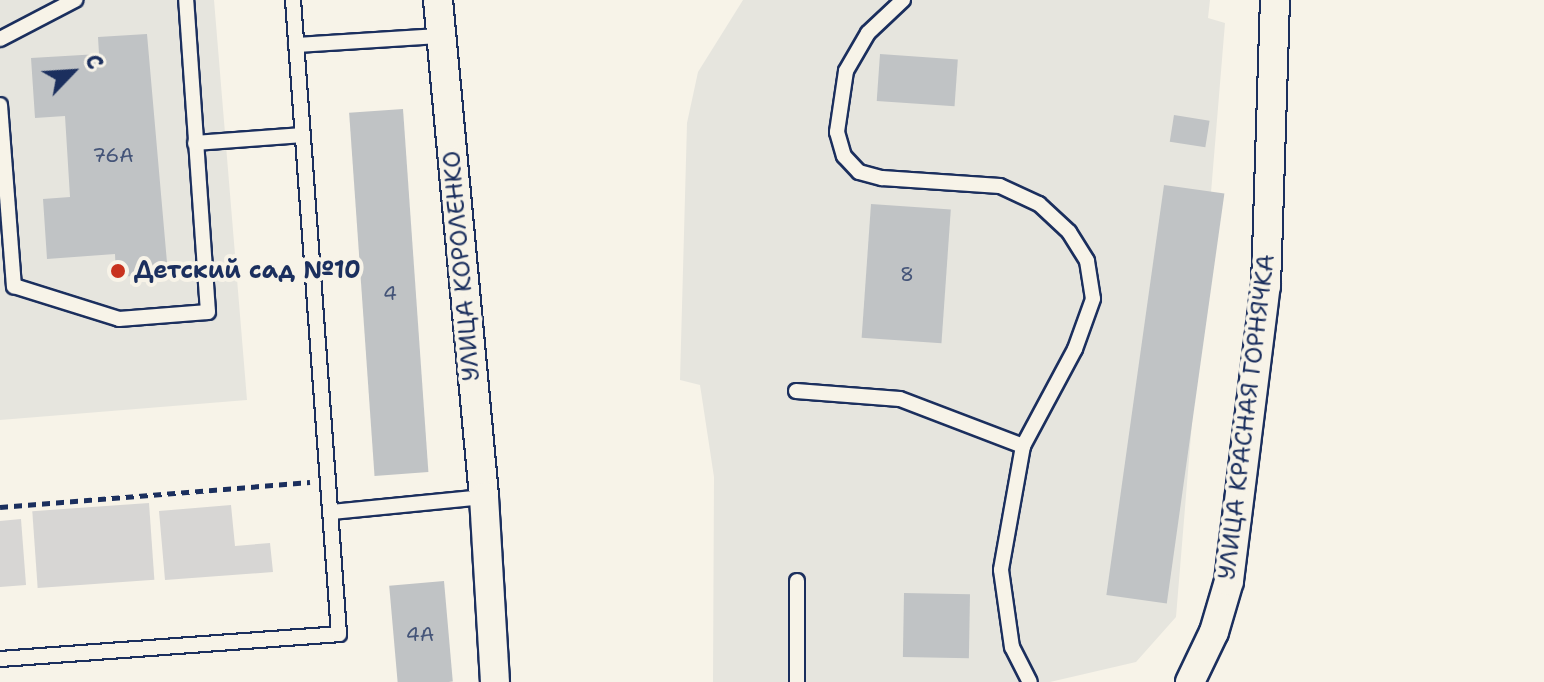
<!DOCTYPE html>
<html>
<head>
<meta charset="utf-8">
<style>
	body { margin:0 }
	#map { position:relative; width:1544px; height:682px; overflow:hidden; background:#f7f3e8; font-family:"Shantell Sans",sans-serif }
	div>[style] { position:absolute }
	.built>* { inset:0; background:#e6e5de }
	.green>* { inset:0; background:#d7d6d4; transform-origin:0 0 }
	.building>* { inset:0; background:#c0c3c5; transform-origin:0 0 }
	.path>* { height:5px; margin-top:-2.5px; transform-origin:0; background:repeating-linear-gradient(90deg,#1b2f5e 0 8px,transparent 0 14px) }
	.roads { filter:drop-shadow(2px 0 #1b2f5e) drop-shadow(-2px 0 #1b2f5e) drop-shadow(0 2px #1b2f5e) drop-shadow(0 -2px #1b2f5e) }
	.service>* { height:14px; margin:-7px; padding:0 7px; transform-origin:7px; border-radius:7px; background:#f7f3e8 }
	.minor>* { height:28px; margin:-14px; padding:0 14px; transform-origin:14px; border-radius:14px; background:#f7f3e8 }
	.dots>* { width:22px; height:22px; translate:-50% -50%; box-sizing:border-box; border:4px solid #f7f3e8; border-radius:50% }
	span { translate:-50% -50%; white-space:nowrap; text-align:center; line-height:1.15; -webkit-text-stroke:8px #f7f3e8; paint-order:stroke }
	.number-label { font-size:20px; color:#445478 }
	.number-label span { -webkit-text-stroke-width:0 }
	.street-label { font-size:24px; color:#1b2f5e }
	.poi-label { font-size:24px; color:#1b2f5e; font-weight:700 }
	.left { translate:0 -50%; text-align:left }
	.north { position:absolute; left:32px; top:32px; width:80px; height:80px; -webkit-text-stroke:6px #f7f3e8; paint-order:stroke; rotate:65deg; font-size:22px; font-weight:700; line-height:32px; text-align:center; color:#1b2f5e }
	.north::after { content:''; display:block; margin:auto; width:28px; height:36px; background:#1b2f5e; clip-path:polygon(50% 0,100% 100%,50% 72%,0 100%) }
</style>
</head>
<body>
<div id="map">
	<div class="built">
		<div style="clip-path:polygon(0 0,214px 0,247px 400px,0 420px)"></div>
		<div style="clip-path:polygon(743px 0,1210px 0,1208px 18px,1225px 23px,1176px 617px,1136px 662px,1050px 682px,713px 682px,714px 477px,700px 385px,680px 380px,687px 123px,698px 72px)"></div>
	</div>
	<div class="green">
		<div style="left:149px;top:503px;width:77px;height:117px;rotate:86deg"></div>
		<div style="clip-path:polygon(231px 505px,235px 546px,270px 543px,273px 572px,165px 580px,159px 511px)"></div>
		<div style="clip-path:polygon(21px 519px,26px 585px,0 587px,0 521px)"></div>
	</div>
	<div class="building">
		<div style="clip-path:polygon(147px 34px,168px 274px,116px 277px,115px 254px,47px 259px,43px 199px,70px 197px,65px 116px,35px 118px,31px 58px,99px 54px,98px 37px)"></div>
		<div style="left:880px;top:54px;width:78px;height:47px;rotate:4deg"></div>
		<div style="left:403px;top:109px;width:364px;height:54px;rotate:86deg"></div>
		<div style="left:1174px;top:115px;width:36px;height:27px;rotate:9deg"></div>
		<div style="left:1164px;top:185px;width:61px;height:414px;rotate:8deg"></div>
		<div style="left:871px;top:204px;width:80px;height:134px;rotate:4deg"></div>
		<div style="left:444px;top:581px;width:101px;height:55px;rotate:85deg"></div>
		<div style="left:904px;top:593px;width:66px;height:64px;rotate:1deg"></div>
	</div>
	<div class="path">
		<div style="left:0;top:507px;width:311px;rotate:-4.6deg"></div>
	</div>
	<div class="roads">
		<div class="service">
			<div style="left:903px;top:0;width:48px;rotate:136.7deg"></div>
			<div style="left:868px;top:33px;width:44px;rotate:120.1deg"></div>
			<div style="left:846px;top:71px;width:62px;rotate:98.4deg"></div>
			<div style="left:837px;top:132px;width:25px;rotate:74deg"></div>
			<div style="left:844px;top:156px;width:22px;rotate:47deg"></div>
			<div style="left:859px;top:172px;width:24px;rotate:15deg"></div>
			<div style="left:882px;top:178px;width:118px;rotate:3.9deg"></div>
			<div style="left:1000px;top:186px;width:43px;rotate:24.8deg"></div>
			<div style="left:1039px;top:204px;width:41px;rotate:43deg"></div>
			<div style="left:1069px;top:232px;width:34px;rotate:58deg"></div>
			<div style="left:1087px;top:261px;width:38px;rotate:81deg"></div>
			<div style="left:1093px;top:299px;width:53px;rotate:109.8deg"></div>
			<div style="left:1075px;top:349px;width:110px;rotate:118.2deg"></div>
			<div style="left:1023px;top:446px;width:126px;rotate:100.1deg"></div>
			<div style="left:1001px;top:570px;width:78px;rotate:81.9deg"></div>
			<div style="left:1012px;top:647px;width:39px;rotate:63deg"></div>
			<div style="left:0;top:39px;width:85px;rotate:-27.5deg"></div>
			<div style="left:296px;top:45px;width:144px;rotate:-3.6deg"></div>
			<div style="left:0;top:105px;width:182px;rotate:85.6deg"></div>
			<div style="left:14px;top:286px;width:110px;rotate:17.4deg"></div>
			<div style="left:119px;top:319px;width:89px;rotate:-4.5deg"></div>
			<div style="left:208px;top:312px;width:313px;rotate:-94deg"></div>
			<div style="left:195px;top:143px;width:108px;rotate:-4.2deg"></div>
			<div style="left:796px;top:391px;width:104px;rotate:4.4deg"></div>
			<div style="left:900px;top:399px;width:132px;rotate:20.9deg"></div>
			<div style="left:331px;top:512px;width:154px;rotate:-5.6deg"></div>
			<div style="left:0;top:659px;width:340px;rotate:-4.2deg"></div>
			<div style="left:339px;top:634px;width:636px;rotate:-94.15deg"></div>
			<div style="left:797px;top:682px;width:101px;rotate:-90deg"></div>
		</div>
		<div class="minor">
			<div style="left:438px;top:0;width:499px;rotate:84.7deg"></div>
			<div style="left:484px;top:497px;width:185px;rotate:86.6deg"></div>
			<div style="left:1190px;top:682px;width:55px;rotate:-64.4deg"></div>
			<div style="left:1214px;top:632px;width:53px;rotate:-73.6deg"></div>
			<div style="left:1229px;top:581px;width:297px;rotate:-82.9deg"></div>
			<div style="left:1266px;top:286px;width:286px;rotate:-88.2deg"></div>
		</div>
	</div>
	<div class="dots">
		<div style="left:118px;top:271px;background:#c8321e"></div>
	</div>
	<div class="number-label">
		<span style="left:113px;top:155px">76А</span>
		<span style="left:907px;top:274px">8</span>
		<span style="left:390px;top:293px">4</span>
		<span style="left:420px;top:634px">4А</span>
	</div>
	<div class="street-label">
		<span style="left:462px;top:266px;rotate:-95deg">УЛИЦА КОРОЛЕНКО</span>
		<span style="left:1247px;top:417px;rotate:-83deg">УЛИЦА КРАСНАЯ ГОРНЯЧКА</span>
	</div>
	<div class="poi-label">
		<span class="left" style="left:134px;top:271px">Детский сад №10</span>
	</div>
	<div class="north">С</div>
</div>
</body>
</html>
